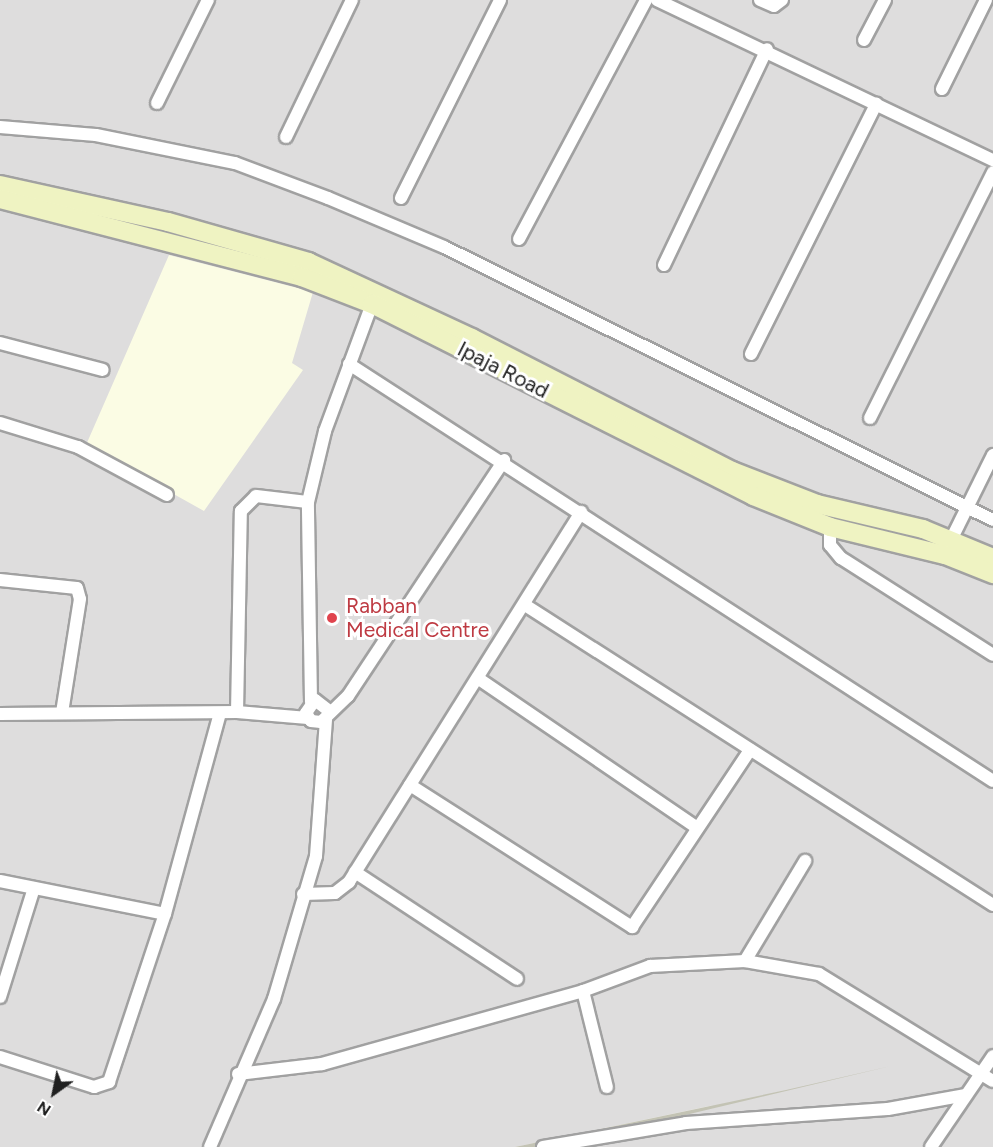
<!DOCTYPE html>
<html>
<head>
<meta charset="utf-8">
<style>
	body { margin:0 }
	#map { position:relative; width:993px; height:1147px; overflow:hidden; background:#efede7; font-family:Figtree,sans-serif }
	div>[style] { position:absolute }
	.residential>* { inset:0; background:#dedddd }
	.education>* { inset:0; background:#fbfce4 }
	.construction>* { inset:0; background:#c3c3b4 }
	.roads { filter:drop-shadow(2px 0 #a1a1a1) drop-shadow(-2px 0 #a1a1a1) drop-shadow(0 2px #a1a1a1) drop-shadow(0 -2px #a1a1a1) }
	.minor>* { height:12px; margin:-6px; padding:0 6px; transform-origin:6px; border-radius:6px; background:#fff }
	.secondary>* { height:18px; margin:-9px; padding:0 9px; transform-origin:9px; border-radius:9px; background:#eff3c2 }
	.dots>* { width:16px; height:16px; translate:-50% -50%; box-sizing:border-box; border:3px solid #fff; border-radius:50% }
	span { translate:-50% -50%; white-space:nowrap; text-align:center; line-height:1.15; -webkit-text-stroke:6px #fff; paint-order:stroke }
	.street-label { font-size:21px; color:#202020 }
	.health-label { font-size:21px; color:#be3a42 }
	.left { translate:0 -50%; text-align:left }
	.north { position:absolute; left:24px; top:1063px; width:60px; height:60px; -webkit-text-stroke:4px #fff; paint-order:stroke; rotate:213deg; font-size:16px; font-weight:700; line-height:24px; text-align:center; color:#202020 }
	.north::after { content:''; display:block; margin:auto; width:21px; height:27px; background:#202020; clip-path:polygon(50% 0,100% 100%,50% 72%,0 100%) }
</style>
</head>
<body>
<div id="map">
	<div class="residential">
		<div style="clip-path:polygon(0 0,993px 0,993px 1147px,575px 1147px,714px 1105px,515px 1147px,0 1147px)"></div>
	</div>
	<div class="education">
		<div style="clip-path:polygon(169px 255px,313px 292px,292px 363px,303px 370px,204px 511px,86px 445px)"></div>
	</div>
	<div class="construction">
		<div style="clip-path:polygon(891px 1066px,551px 1147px,515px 1147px,786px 1090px)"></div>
	</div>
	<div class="roads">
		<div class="minor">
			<div style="left:657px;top:0;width:372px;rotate:25.5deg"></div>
			<div style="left:760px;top:0;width:15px;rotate:23deg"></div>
			<div style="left:774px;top:6px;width:10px;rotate:-37deg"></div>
			<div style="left:864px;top:40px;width:45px;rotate:-62.3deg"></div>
			<div style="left:942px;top:89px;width:99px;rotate:-63.7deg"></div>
			<div style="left:157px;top:103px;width:115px;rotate:-63.7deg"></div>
			<div style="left:0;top:127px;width:96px;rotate:4.8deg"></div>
			<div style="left:96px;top:135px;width:142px;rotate:11.4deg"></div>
			<div style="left:235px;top:163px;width:99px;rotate:20.6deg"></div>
			<div style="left:328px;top:198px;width:126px;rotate:22.9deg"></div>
			<div style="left:444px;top:247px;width:613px;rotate:26.44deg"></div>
			<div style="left:286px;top:137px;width:152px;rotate:-64.3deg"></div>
			<div style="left:401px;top:198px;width:221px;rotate:-63.4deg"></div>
			<div style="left:519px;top:239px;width:271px;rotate:-62deg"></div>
			<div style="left:664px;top:265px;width:239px;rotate:-64.5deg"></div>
			<div style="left:0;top:343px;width:106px;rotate:14.7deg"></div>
			<div style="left:751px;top:354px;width:280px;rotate:-63.4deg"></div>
			<div style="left:349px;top:364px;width:767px;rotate:32.92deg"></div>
			<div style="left:870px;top:418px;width:275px;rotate:-63.4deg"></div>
			<div style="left:0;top:423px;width:82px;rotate:17.1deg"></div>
			<div style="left:78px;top:447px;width:101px;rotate:28.3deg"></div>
			<div style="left:830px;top:527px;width:18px;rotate:90deg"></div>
			<div style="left:830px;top:545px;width:17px;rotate:50deg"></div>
			<div style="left:841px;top:558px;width:180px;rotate:32.5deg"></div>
			<div style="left:951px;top:540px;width:95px;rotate:-63.7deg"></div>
			<div style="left:0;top:580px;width:77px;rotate:5.9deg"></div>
			<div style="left:77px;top:588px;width:11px;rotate:75deg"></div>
			<div style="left:80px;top:599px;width:115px;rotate:99deg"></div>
			<div style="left:525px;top:605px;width:556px;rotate:32.66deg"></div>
			<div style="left:479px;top:679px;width:263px;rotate:34.3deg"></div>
			<div style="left:311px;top:702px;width:200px;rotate:-90.9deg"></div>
			<div style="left:308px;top:502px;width:73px;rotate:-76.5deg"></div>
			<div style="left:325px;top:431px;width:135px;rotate:-69.7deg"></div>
			<div style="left:328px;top:710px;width:16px;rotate:-142deg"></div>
			<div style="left:315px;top:700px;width:16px;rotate:125deg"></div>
			<div style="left:306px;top:713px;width:9px;rotate:58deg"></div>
			<div style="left:311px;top:721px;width:10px;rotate:6deg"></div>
			<div style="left:321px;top:722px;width:37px;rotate:-44deg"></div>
			<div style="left:348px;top:696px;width:283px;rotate:-56.5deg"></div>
			<div style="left:237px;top:712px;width:201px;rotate:-88.9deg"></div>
			<div style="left:241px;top:511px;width:21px;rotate:-45deg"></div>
			<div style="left:256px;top:496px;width:52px;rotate:6.6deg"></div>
			<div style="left:0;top:714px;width:237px;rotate:-0.5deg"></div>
			<div style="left:237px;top:712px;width:71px;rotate:4.8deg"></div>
			<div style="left:410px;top:785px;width:264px;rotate:32.6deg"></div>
			<div style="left:632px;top:927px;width:213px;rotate:-56.3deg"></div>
			<div style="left:355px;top:872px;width:194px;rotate:33.4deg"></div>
			<div style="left:0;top:881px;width:168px;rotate:11.3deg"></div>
			<div style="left:303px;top:894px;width:32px;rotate:-2deg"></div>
			<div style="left:335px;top:893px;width:18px;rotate:-38deg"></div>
			<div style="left:349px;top:882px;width:437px;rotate:-57.9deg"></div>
			<div style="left:745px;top:961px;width:117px;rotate:-59deg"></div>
			<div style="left:583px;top:991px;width:99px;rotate:76deg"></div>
			<div style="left:0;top:997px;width:114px;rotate:-72.7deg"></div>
			<div style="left:0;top:1057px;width:99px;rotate:17.7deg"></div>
			<div style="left:94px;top:1087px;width:16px;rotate:-18deg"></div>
			<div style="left:109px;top:1082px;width:177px;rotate:-71.6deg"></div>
			<div style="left:165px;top:914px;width:208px;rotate:-74.7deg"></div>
			<div style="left:238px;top:1074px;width:85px;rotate:-6.8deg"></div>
			<div style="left:322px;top:1064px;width:271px;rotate:-15.6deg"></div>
			<div style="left:583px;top:991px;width:72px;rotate:-20.5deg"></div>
			<div style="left:650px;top:966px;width:95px;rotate:-3deg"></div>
			<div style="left:745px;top:961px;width:75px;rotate:10deg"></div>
			<div style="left:819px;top:974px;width:204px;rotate:31.6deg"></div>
			<div style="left:210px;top:1147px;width:161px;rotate:-66.6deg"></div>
			<div style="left:274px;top:999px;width:149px;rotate:-73.6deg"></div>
			<div style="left:316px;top:856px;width:137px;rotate:-85.8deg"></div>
			<div style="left:543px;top:1147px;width:145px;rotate:-9.5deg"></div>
			<div style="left:686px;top:1123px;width:202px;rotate:-4deg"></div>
			<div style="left:888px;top:1109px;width:79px;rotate:-10.2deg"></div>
			<div style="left:931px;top:1147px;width:110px;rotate:-55.7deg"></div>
		</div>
		<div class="secondary">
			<div style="left:0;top:185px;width:172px;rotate:12.4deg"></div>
			<div style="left:168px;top:222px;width:146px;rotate:15.9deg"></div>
			<div style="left:308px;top:262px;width:181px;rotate:24.9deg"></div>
			<div style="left:472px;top:338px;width:292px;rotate:27.1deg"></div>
			<div style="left:732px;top:471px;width:91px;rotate:21.2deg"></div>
			<div style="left:817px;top:504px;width:109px;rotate:13.3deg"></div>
			<div style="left:923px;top:529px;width:76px;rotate:22.5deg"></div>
			<div style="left:0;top:199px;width:312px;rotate:14.5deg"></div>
			<div style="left:302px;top:277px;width:75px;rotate:21.1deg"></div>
			<div style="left:372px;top:304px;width:427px;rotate:26.7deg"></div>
			<div style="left:753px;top:496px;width:83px;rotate:21.9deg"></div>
			<div style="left:830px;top:527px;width:118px;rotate:13.7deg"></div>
			<div style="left:945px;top:555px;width:52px;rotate:21.6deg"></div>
		</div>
	</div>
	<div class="dots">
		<div style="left:332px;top:618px;background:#e0444e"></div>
	</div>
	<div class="street-label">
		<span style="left:503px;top:370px;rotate:27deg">Ipaja Road</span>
	</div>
	<div class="health-label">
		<span class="left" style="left:346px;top:618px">Rabban<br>Medical Centre</span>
	</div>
	<div class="north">N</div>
</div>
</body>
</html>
